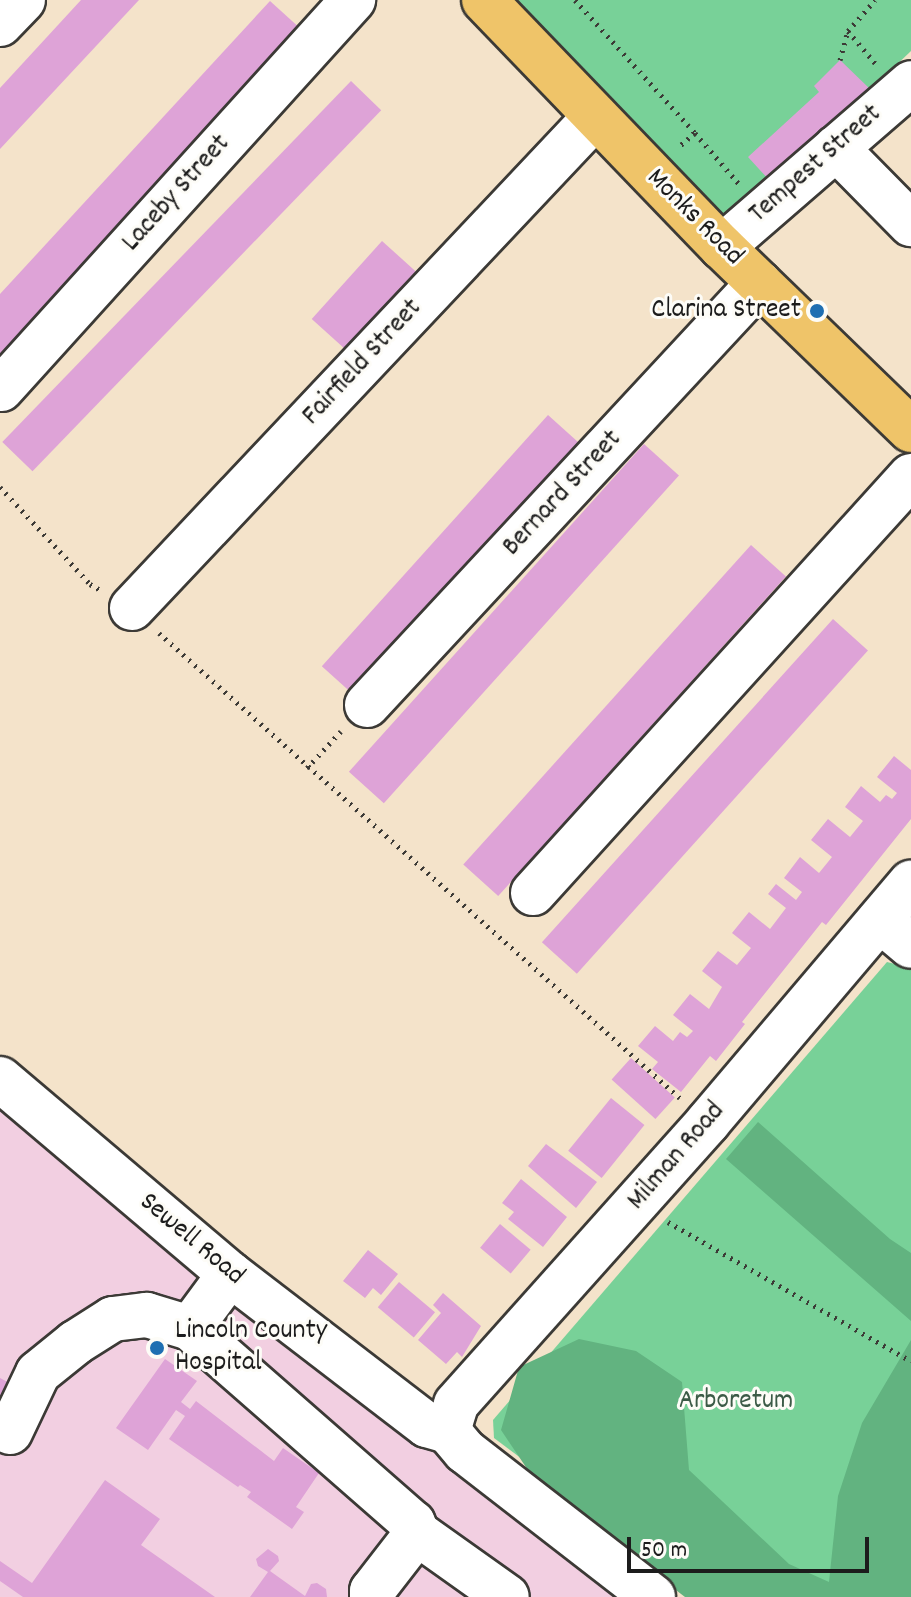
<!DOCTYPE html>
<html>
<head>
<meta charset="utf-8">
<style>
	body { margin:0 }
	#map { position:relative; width:911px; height:1597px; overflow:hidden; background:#f4e3ca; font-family:Dekko,sans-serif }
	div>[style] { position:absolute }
	.built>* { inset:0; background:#f2cfe1 }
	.green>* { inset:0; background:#78d198 }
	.forest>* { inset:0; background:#62b380 }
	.building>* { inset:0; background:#dea3d7; transform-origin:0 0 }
	.path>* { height:5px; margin-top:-2.5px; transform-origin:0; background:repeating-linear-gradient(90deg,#3c3a36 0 2px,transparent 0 8px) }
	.roads { filter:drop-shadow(2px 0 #3c3a36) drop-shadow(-2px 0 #3c3a36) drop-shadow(0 2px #3c3a36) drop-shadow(0 -2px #3c3a36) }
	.minor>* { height:44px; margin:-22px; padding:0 22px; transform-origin:22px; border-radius:22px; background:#fff }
	.major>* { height:44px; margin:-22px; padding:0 22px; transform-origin:22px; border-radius:22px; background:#efc469 }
	.dots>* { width:22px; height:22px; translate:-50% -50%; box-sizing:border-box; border:4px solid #fdfcf7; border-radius:50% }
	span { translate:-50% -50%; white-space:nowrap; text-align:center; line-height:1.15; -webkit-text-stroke:6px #fdfcf7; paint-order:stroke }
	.street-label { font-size:28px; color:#1c1c1c }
	.poi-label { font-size:28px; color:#1c1c1c }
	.right { translate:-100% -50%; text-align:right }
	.left { translate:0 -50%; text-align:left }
	.park-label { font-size:28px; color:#3c5b47 }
	.scale { position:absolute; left:627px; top:1537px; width:242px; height:36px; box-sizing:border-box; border:4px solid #1c1c1c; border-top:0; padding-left:10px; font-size:24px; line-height:28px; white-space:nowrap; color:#1c1c1c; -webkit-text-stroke:6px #fdfcf7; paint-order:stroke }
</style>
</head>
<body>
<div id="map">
	<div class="built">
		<div style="clip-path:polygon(0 1099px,628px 1597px,0 1597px)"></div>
	</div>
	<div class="green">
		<div style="clip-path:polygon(503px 0,911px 0,911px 51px,725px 229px)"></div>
		<div style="clip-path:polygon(887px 962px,911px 968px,911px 1597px,707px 1597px,494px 1438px,493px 1420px)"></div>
	</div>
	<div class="forest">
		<div style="clip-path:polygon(758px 1122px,890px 1239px,911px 1253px,911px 1321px,726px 1159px)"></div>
		<div style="clip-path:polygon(579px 1339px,636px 1351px,682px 1382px,689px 1470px,789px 1564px,829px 1582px,838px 1496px,862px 1423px,911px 1340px,911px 1597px,685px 1597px,538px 1485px,501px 1430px,519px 1367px)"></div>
	</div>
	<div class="building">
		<div style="clip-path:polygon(81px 0,139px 0,0 149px,0 88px)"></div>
		<div style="clip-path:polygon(270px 1px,302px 30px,0 355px,0 294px)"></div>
		<div style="clip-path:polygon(840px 60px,870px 89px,770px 181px,748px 157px,819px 92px,814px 86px)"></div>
		<div style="left:351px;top:81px;width:42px;height:502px;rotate:44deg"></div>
		<div style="left:382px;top:241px;width:47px;height:105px;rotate:42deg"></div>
		<div style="left:548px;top:415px;width:46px;height:338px;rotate:42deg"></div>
		<div style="left:644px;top:444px;width:47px;height:441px;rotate:42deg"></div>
		<div style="left:751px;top:545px;width:47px;height:430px;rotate:42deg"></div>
		<div style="left:833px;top:619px;width:47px;height:435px;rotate:42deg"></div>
		<div style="clip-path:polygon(894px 756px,911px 770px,911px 819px,826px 925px,822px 922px,742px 1022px,745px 1024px,716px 1061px,710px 1056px,681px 1092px,652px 1069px,658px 1062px,638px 1046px,655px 1026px,673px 1041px,680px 1032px,687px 1037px,693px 1031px,673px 1015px,690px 994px,709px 1009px,722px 987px,702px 971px,718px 951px,737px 965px,751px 948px,732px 933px,749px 912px,770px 929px,786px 908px,768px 894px,776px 884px,796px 900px,802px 892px,784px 878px,800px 857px,819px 873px,832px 857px,811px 840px,828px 819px,850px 837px,863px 821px,845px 807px,861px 786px,880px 802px,886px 795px,892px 799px,897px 793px,877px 777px)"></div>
		<div style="left:631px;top:1058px;width:59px;height:29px;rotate:42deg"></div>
		<div style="left:611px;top:1098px;width:43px;height:68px;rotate:39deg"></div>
		<div style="clip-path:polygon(546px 1144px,597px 1182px,576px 1208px,528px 1166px)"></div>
		<div style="clip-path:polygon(521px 1179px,567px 1217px,543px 1247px,508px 1219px,514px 1212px,502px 1203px)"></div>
		<div style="left:500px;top:1224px;width:40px;height:31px;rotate:40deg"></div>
		<div style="clip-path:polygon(368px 1250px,398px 1274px,381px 1295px,373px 1288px,365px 1298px,343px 1281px)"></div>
		<div style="left:399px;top:1282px;width:47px;height:33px;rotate:40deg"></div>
		<div style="clip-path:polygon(443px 1293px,481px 1326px,462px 1357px,457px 1352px,446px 1364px,418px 1340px,441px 1313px,433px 1305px)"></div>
		<div style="clip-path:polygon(165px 1359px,197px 1381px,181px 1402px,190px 1409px,196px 1401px,274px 1461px,283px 1448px,319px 1473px,296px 1507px,304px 1512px,292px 1529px,247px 1497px,251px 1492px,240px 1485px,238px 1487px,169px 1439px,185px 1416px,176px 1410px,148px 1450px,116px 1428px)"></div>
		<div style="clip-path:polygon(0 1378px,17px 1387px,0 1419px)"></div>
		<div style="clip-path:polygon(105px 1480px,160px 1519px,141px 1545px,215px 1597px,23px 1597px,0 1581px,0 1561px,32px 1583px)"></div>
		<div style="clip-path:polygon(268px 1549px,278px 1556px,279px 1561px,270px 1571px,305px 1596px,311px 1584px,317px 1583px,326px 1589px,327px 1597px,250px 1597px,268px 1572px,258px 1566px,256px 1559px)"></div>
	</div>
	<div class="path">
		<div style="left:575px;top:0;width:179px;rotate:47.9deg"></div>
		<div style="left:695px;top:133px;width:23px;rotate:140deg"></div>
		<div style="left:848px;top:31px;width:42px;rotate:49.8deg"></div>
		<div style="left:840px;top:60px;width:30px;rotate:-75deg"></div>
		<div style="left:848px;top:31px;width:41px;rotate:-48.9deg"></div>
		<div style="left:695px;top:133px;width:67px;rotate:49.2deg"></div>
		<div style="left:0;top:487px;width:132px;rotate:47.1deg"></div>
		<div style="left:90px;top:584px;width:12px;rotate:31deg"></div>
		<div style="left:159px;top:633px;width:698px;rotate:41.75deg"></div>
		<div style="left:307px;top:768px;width:50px;rotate:-47.4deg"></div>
		<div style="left:668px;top:1222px;width:280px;rotate:29.8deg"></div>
	</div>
	<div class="roads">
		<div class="minor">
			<div style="left:0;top:24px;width:33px;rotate:-46deg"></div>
			<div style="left:836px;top:148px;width:107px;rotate:45.4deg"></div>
			<div style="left:722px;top:247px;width:250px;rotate:-40.9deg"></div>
			<div style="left:1px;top:389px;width:525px;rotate:-47.86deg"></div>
			<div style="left:132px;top:608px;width:675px;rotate:-46.68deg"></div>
			<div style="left:367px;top:705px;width:576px;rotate:-47.11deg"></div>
			<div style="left:533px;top:893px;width:563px;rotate:-47.81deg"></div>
			<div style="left:880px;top:920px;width:40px;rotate:40deg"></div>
			<div style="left:0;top:1079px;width:302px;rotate:40.3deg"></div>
			<div style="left:230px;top:1274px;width:248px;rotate:37.5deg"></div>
			<div style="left:427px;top:1425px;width:22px;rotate:16deg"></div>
			<div style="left:448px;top:1431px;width:26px;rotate:50deg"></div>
			<div style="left:465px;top:1451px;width:238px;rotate:37.8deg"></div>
			<div style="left:190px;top:1328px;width:296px;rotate:41.2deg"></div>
			<div style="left:413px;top:1523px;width:11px;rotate:68deg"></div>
			<div style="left:417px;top:1533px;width:73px;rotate:127.8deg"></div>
			<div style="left:372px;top:1591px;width:6px;rotate:90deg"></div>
			<div style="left:448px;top:1431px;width:28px;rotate:-73deg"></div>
			<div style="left:456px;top:1404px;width:378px;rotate:-48.2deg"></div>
			<div style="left:708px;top:1122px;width:314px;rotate:-49.7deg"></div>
			<div style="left:10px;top:1432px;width:65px;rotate:-64.6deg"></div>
			<div style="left:38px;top:1373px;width:48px;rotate:-39deg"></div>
			<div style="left:75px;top:1343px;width:45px;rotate:-32.3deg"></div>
			<div style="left:113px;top:1319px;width:34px;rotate:-7deg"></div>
			<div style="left:147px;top:1315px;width:45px;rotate:16.8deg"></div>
			<div style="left:190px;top:1328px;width:67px;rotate:-53.5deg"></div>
			<div style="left:417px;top:1533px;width:110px;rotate:35.4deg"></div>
		</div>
		<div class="major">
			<div style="left:484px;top:0;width:343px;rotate:46.1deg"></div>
			<div style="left:722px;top:247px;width:263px;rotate:44.1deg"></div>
		</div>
	</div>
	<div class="dots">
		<div style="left:817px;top:311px;background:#1f6fb2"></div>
		<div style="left:157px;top:1348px;background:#1f6fb2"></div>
	</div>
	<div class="street-label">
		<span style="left:816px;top:165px;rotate:-41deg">Tempest Street</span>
		<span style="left:177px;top:194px;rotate:-48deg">Laceby Street</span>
		<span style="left:694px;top:218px;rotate:45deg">Monks Road</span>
		<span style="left:363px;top:363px;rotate:-47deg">Fairfield Street</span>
		<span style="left:563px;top:494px;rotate:-47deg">Bernard Street</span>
		<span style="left:677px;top:1157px;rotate:-49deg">Milman Road</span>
		<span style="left:191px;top:1240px;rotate:40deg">Sewell Road</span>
	</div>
	<div class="poi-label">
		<span class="right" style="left:801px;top:311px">Clarina Street</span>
		<span class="left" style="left:175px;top:1348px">Lincoln County<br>Hospital</span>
	</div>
	<div class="park-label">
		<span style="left:736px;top:1402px">Arboretum</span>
	</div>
	<div class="scale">50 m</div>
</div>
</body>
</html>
